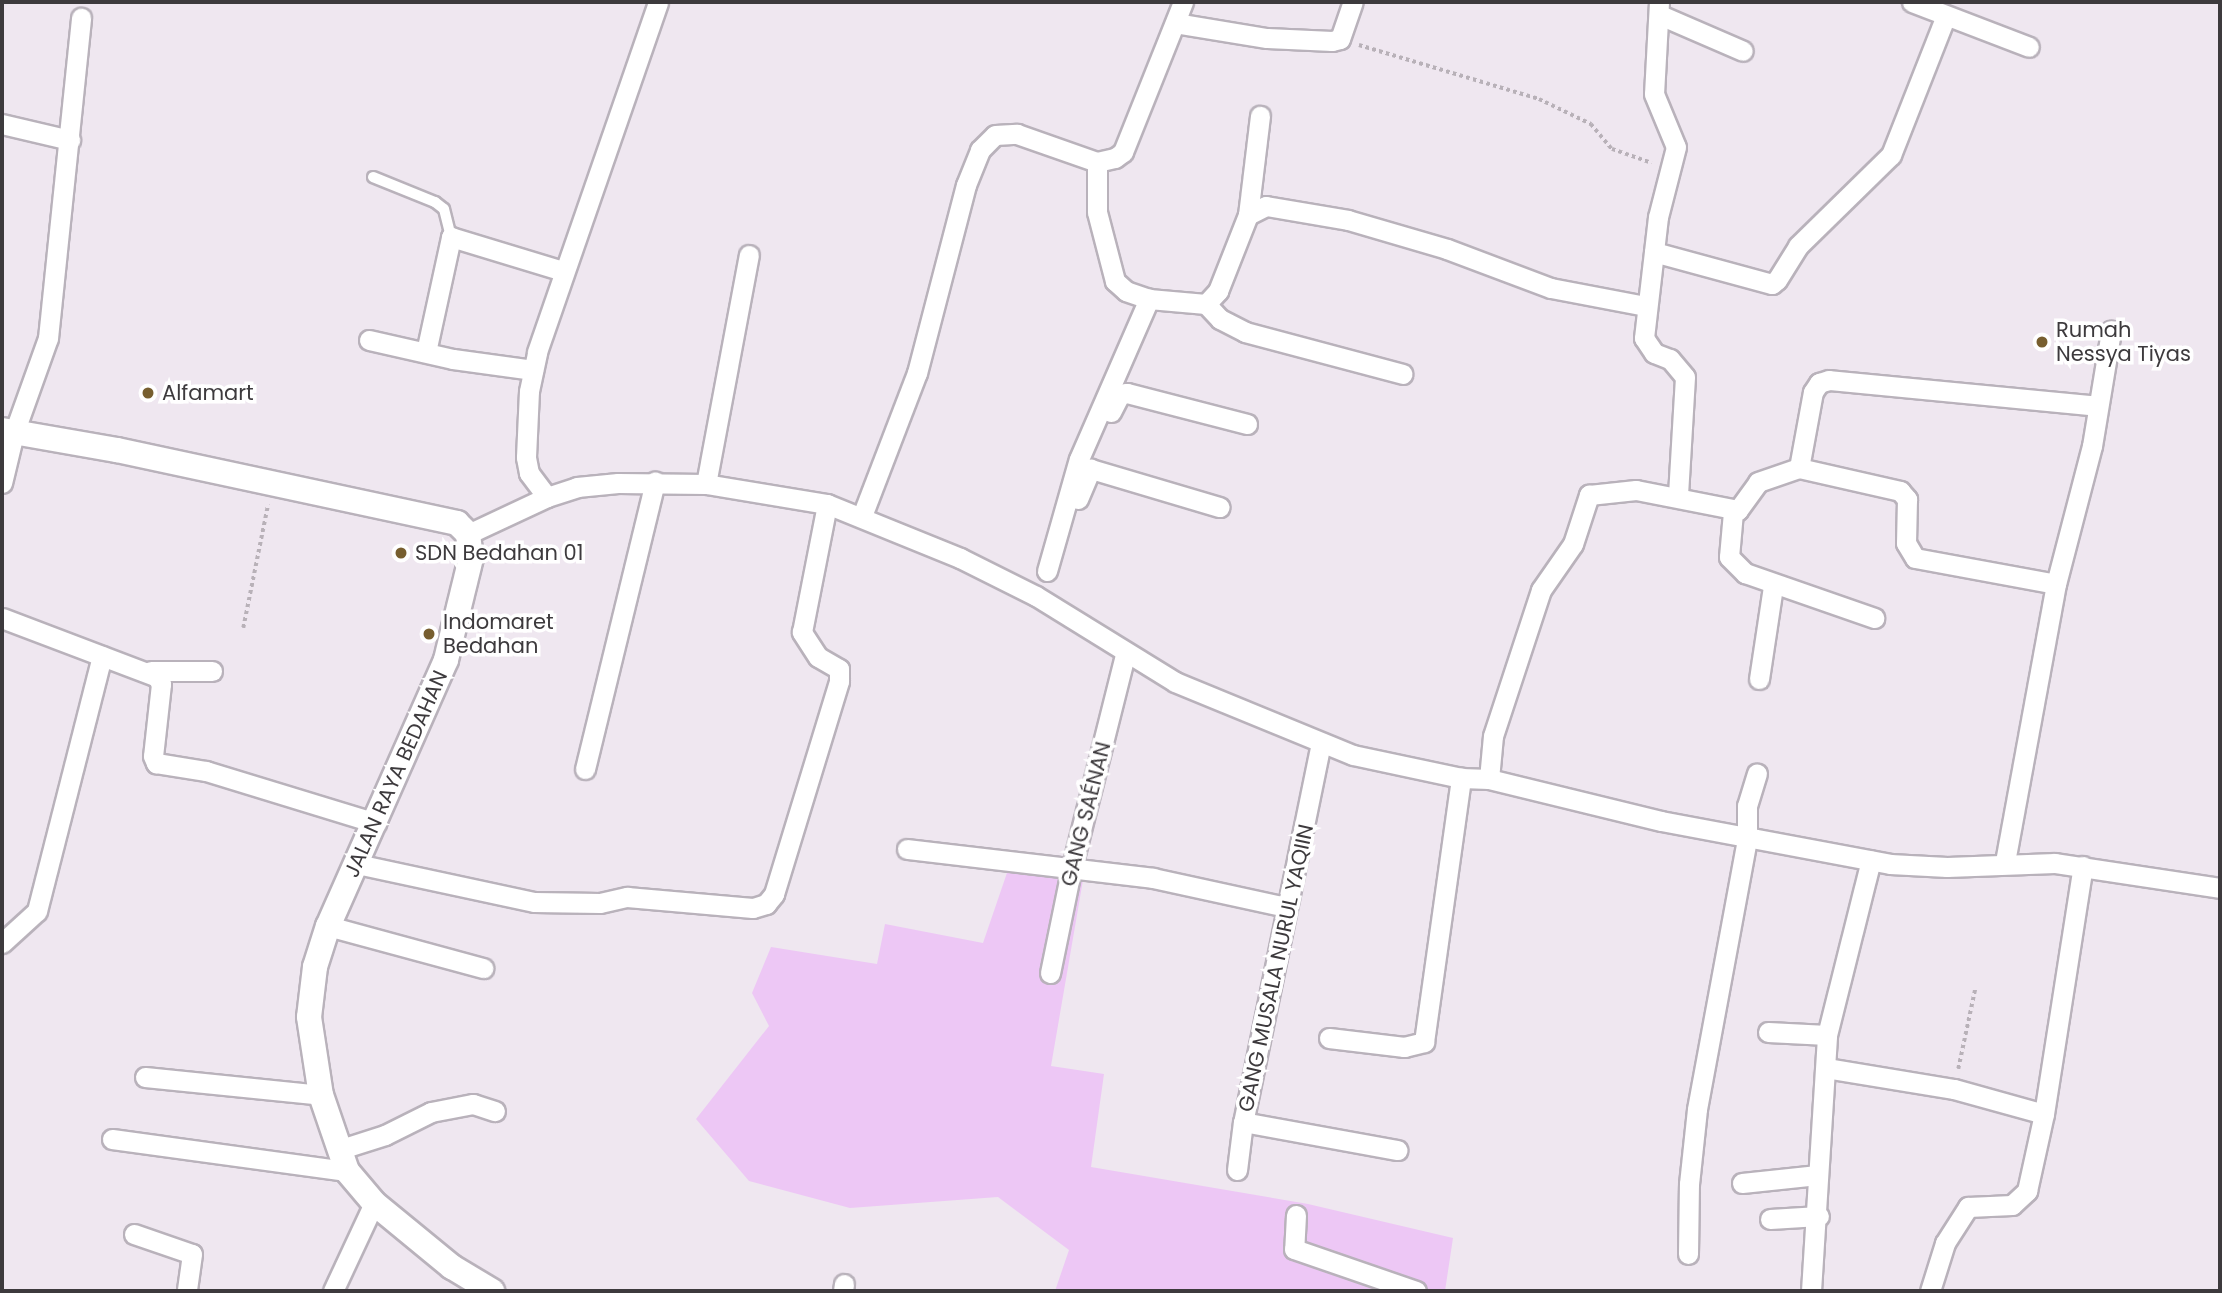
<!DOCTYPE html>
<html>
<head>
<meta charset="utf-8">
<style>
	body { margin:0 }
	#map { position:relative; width:2222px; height:1293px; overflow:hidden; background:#efe7f0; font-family:Poppins,sans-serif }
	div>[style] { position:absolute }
	.green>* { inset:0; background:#edc7f5 }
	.path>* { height:3.5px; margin-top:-1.75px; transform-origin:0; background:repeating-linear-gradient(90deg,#b8b1b8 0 3.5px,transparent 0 7px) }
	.roads { filter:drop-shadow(2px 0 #b9b2bb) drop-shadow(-2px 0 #b9b2bb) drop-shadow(0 2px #b9b2bb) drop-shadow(0 -2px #b9b2bb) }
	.service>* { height:10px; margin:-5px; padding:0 5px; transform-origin:5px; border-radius:5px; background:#fff }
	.minor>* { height:19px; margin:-9.5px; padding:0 9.5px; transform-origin:9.5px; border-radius:9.5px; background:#fff }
	.tertiary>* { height:24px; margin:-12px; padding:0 12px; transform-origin:12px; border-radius:12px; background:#fff }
	.dots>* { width:19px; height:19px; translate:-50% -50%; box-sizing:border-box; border:4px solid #fff; border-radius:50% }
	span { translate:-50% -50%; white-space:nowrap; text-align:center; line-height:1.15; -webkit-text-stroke:7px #fff; paint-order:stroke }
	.poi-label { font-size:21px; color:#3d3a3d }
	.left { translate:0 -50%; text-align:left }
	.street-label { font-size:21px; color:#3d3a3d }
	.frame { position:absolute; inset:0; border:4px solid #3d3a3d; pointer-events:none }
</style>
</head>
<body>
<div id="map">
	<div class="green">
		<div style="clip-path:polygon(1009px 867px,1083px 880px,1051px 1066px,1104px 1074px,1091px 1167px,1308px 1204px,1453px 1238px,1445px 1291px,1055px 1291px,1069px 1250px,998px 1197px,850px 1208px,749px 1181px,696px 1119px,769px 1026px,752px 993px,771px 947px,877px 964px,885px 924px,983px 943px)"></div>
	</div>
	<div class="path">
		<div style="left:1359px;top:45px;width:188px;rotate:16.7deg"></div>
		<div style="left:1539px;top:99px;width:58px;rotate:25.7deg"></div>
		<div style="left:1591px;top:124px;width:33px;rotate:50deg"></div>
		<div style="left:1612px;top:149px;width:42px;rotate:19.3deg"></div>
		<div style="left:243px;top:628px;width:126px;rotate:-78.6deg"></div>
		<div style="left:1958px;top:1069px;width:82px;rotate:-78deg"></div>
	</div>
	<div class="roads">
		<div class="service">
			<div style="left:373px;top:177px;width:67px;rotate:22deg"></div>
			<div style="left:435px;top:202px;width:11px;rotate:38deg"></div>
			<div style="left:444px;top:209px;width:29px;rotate:76deg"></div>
		</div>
		<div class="minor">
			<div style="left:1659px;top:2px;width:92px;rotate:93.1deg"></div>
			<div style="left:1654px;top:94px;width:57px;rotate:67.5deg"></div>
			<div style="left:1676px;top:147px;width:72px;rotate:104.4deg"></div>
			<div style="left:1658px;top:217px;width:122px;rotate:96.6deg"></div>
			<div style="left:1644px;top:338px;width:18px;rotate:56deg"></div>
			<div style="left:1654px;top:353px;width:17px;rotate:21deg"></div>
			<div style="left:1670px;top:359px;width:23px;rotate:50deg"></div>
			<div style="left:1685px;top:377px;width:119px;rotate:93.4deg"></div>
			<div style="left:1912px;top:2px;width:125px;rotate:21deg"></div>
			<div style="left:1660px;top:15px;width:90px;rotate:23.4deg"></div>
			<div style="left:1175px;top:23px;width:93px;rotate:9.3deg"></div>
			<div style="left:1267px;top:38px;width:65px;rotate:2.6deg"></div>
			<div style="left:1332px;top:41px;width:8px;rotate:-14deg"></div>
			<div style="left:1340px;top:39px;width:39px;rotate:-71deg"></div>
			<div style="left:2px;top:124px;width:70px;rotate:13.2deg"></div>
			<div style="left:1248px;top:215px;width:100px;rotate:-83.1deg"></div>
			<div style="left:1654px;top:252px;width:122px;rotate:15.2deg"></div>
			<div style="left:1772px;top:284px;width:6px;rotate:-39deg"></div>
			<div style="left:1777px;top:280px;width:40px;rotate:-58deg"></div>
			<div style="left:1798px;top:246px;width:130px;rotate:-44.4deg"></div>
			<div style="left:1891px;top:155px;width:147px;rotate:-68.5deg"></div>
			<div style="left:1149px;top:299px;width:57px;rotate:5deg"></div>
			<div style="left:1206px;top:304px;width:21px;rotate:47deg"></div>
			<div style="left:1220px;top:319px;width:28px;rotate:27deg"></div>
			<div style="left:1245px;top:332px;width:163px;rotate:14.9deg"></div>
			<div style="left:1206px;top:304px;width:18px;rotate:-47deg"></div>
			<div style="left:1218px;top:291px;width:82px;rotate:-68.5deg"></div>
			<div style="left:1248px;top:215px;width:20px;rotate:-27deg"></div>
			<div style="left:1266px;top:206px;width:83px;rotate:9.7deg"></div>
			<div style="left:1348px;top:220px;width:103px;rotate:16.3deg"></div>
			<div style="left:1447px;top:249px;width:111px;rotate:20.6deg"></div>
			<div style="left:1551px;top:288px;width:96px;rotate:10.8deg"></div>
			<div style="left:369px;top:340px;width:86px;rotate:12.7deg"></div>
			<div style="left:453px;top:359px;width:81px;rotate:7.8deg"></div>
			<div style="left:426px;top:352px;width:118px;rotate:-77.7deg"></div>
			<div style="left:451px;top:237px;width:117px;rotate:16.9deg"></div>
			<div style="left:1111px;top:412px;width:20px;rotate:-63deg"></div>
			<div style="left:1120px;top:394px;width:7px;rotate:-8deg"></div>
			<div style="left:1127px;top:393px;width:124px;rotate:14.5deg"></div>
			<div style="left:1799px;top:468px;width:104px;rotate:12.8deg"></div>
			<div style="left:1900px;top:491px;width:11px;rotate:49deg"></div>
			<div style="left:1907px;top:499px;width:44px;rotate:91.3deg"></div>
			<div style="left:1906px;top:543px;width:17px;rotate:59deg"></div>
			<div style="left:1915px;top:558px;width:143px;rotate:10.4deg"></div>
			<div style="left:2056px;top:584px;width:282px;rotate:100.4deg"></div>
			<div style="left:2px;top:483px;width:51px;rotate:-76.5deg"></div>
			<div style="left:14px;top:433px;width:101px;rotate:-70.3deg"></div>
			<div style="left:48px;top:338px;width:322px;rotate:-84.1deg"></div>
			<div style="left:706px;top:484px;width:233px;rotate:-79.4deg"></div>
			<div style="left:547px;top:497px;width:30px;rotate:-127deg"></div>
			<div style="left:529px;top:473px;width:16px;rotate:-101deg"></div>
			<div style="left:526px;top:457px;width:66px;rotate:-87.4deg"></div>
			<div style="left:529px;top:391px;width:40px;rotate:-78deg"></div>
			<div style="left:537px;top:352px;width:370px;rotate:-70.9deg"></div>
			<div style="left:1078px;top:499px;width:33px;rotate:-67deg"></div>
			<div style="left:1091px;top:469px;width:134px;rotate:16.5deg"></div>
			<div style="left:1733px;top:512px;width:45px;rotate:95.1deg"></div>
			<div style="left:1729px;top:557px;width:23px;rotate:45deg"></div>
			<div style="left:1745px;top:573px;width:137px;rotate:19.2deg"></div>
			<div style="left:862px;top:516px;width:153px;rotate:-69deg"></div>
			<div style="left:917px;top:373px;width:194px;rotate:-75.4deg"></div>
			<div style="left:966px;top:185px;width:38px;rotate:-68deg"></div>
			<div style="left:980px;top:150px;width:21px;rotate:-45deg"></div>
			<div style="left:995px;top:135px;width:22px;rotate:-3deg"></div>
			<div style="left:1017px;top:134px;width:85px;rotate:19.3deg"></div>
			<div style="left:1097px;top:162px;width:18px;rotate:-13deg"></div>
			<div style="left:1115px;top:158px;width:10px;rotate:-37deg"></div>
			<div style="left:1123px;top:152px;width:162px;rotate:-68.2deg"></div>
			<div style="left:468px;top:534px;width:87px;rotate:-25.1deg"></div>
			<div style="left:547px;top:497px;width:32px;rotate:-18deg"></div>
			<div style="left:577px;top:487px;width:41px;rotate:-5.6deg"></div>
			<div style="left:618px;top:483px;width:88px;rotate:0.7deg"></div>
			<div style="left:706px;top:484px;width:123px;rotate:9.4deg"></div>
			<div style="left:827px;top:504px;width:144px;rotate:22.1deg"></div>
			<div style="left:960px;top:558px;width:85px;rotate:26.6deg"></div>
			<div style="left:1036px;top:596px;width:163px;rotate:31.7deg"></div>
			<div style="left:1175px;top:682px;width:192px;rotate:22.3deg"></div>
			<div style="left:1353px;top:755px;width:110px;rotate:12deg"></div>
			<div style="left:1461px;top:778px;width:28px;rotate:2deg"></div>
			<div style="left:1489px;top:779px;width:177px;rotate:13.7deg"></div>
			<div style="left:1661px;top:821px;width:233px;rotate:10.6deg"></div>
			<div style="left:1890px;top:864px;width:57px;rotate:3deg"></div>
			<div style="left:1947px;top:867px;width:108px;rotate:-2.1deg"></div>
			<div style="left:2055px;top:863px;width:167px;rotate:8.6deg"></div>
			<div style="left:1047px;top:571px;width:116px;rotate:-74.1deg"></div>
			<div style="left:1079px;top:459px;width:175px;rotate:-66.4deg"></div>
			<div style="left:1149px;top:299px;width:24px;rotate:-161deg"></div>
			<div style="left:1126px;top:291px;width:15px;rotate:-138deg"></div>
			<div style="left:1115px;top:281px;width:71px;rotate:-104.6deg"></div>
			<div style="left:1097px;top:212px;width:50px;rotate:-90deg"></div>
			<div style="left:2056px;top:584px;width:143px;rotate:-75.4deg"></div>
			<div style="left:2092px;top:446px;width:117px;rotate:-80.6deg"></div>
			<div style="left:2px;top:618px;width:166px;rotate:20.8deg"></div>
			<div style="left:157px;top:677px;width:8px;rotate:60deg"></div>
			<div style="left:161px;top:684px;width:72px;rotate:96.3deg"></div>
			<div style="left:153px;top:756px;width:8px;rotate:67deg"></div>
			<div style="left:156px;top:763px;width:51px;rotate:9.1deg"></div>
			<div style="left:206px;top:771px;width:178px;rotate:17deg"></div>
			<div style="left:151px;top:671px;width:61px"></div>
			<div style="left:1759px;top:679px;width:94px;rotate:-81.4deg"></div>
			<div style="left:1321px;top:743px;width:387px;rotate:101.6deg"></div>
			<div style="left:1243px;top:1122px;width:157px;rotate:10.3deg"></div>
			<div style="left:585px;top:769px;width:296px;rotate:-76.3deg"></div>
			<div style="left:1489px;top:779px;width:43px;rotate:-84.7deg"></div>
			<div style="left:1493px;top:736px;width:154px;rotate:-71.8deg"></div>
			<div style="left:1541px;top:590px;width:56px;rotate:-55.2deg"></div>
			<div style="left:1573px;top:544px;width:52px;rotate:-71.9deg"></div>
			<div style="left:1589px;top:495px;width:47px;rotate:-6.1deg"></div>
			<div style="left:1636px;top:490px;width:104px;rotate:11.1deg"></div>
			<div style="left:1738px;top:510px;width:34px;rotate:-54deg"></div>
			<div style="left:1758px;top:482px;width:43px;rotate:-18.9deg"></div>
			<div style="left:1799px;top:468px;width:77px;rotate:-79.6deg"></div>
			<div style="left:1813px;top:392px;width:11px;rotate:-56deg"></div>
			<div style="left:1819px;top:383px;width:10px;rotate:-17deg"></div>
			<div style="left:1829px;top:380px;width:270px;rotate:5.5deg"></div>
			<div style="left:907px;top:849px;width:248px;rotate:6.7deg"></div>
			<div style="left:1153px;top:878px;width:136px;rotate:12.3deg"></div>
			<div style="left:357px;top:864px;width:181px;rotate:12.1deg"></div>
			<div style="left:534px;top:902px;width:66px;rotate:0.9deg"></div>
			<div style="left:600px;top:903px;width:28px;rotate:-13deg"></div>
			<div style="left:627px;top:897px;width:126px;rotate:5deg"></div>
			<div style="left:753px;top:908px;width:14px;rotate:-17deg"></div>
			<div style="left:766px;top:904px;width:13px;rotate:-51deg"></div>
			<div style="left:774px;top:894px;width:223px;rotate:-73deg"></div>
			<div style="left:839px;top:681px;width:12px;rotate:-90deg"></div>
			<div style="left:839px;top:669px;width:24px;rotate:-150deg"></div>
			<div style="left:818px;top:657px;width:30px;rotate:-123deg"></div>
			<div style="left:802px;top:632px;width:130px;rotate:-78.9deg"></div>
			<div style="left:328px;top:926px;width:161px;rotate:15.2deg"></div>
			<div style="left:2px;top:943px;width:47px;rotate:-42.4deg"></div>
			<div style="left:37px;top:911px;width:263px;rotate:-75.7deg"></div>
			<div style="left:1050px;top:973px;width:109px;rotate:-78.4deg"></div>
			<div style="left:1072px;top:866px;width:218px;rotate:-75.9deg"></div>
			<div style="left:1768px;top:1032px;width:59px;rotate:2.9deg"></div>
			<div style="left:1329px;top:1038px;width:76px;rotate:6.8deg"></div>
			<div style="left:1404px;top:1047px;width:21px;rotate:-14deg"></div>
			<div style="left:1424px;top:1042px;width:267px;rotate:-82deg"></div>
			<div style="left:1826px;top:1068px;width:130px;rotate:9.3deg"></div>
			<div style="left:1954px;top:1089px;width:93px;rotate:15.5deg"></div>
			<div style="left:145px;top:1077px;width:177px;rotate:5.8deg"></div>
			<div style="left:112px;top:1139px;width:237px;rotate:7.8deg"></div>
			<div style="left:338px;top:1150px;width:49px;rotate:-17.7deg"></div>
			<div style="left:385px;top:1135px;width:51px;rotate:-26.6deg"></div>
			<div style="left:431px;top:1112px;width:43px;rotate:-10.8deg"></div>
			<div style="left:473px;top:1104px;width:23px;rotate:18deg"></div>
			<div style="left:1237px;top:1170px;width:48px;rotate:-82.9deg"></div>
			<div style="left:1742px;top:1183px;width:76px;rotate:-6deg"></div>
			<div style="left:1296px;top:1215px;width:34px;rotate:93deg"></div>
			<div style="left:1294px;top:1249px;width:129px;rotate:19deg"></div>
			<div style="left:1770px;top:1219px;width:49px;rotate:-3.5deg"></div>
			<div style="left:134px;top:1234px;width:61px;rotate:19deg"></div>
			<div style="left:192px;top:1254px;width:37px;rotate:98deg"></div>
			<div style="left:1688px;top:1254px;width:70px;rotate:-89.2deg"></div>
			<div style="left:1689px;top:1184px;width:75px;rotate:-83.9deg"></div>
			<div style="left:1697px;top:1109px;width:276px;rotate:-79.5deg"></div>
			<div style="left:1747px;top:838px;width:32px;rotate:-90deg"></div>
			<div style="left:1747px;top:806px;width:34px;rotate:-73deg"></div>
			<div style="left:333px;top:1291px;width:97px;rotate:-65deg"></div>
			<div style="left:843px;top:1291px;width:7px;rotate:-82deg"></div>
			<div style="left:1811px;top:1291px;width:256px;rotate:-86.4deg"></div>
			<div style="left:1827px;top:1035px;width:180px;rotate:-75.9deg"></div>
			<div style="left:1930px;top:1291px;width:50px;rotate:-72.6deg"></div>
			<div style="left:1945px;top:1243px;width:43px;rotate:-57.4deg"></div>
			<div style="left:1968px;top:1207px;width:44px;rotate:-2.6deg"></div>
			<div style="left:2012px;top:1205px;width:21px;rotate:-43deg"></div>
			<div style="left:2027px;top:1191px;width:79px;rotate:-77.6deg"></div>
			<div style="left:2044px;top:1114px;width:251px;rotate:-81.1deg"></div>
		</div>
		<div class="tertiary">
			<div style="left:2px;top:430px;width:117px;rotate:9.9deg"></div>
			<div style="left:117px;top:450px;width:348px;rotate:12.1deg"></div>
			<div style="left:457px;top:523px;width:16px;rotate:45deg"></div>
			<div style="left:468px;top:534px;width:24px;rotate:83deg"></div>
			<div style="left:471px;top:558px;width:105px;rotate:103.8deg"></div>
			<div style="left:446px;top:660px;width:291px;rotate:113.9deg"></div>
			<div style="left:328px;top:926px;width:43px;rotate:107.6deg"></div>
			<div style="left:315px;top:967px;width:50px;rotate:96.8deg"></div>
			<div style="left:309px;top:1017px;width:79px;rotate:81.3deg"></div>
			<div style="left:321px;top:1095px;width:80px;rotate:71.1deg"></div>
			<div style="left:347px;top:1171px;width:42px;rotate:49.8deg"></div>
			<div style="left:374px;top:1203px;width:101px;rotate:39.4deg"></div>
			<div style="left:452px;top:1267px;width:47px;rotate:31deg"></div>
		</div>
	</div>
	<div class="dots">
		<div style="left:2042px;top:342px;background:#775e2f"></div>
		<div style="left:148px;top:393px;background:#775e2f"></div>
		<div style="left:401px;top:553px;background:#775e2f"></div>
		<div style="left:429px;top:634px;background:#775e2f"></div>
	</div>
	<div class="poi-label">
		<span class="left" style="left:2056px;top:342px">Rumah<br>Nessya Tiyas</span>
		<span class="left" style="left:162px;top:393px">Alfamart</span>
		<span class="left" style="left:415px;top:553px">SDN Bedahan 01</span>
		<span class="left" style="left:443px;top:634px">Indomaret<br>Bedahan</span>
	</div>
	<div class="street-label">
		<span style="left:396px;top:774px;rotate:-66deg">JALAN RAYA BEDAHAN</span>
		<span style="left:1086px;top:814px;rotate:-76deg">GANG SAÉNAN</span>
		<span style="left:1276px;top:968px;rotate:-78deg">GANG MUSALA NURUL YAQIIN</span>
	</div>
	<div class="frame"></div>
</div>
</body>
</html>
